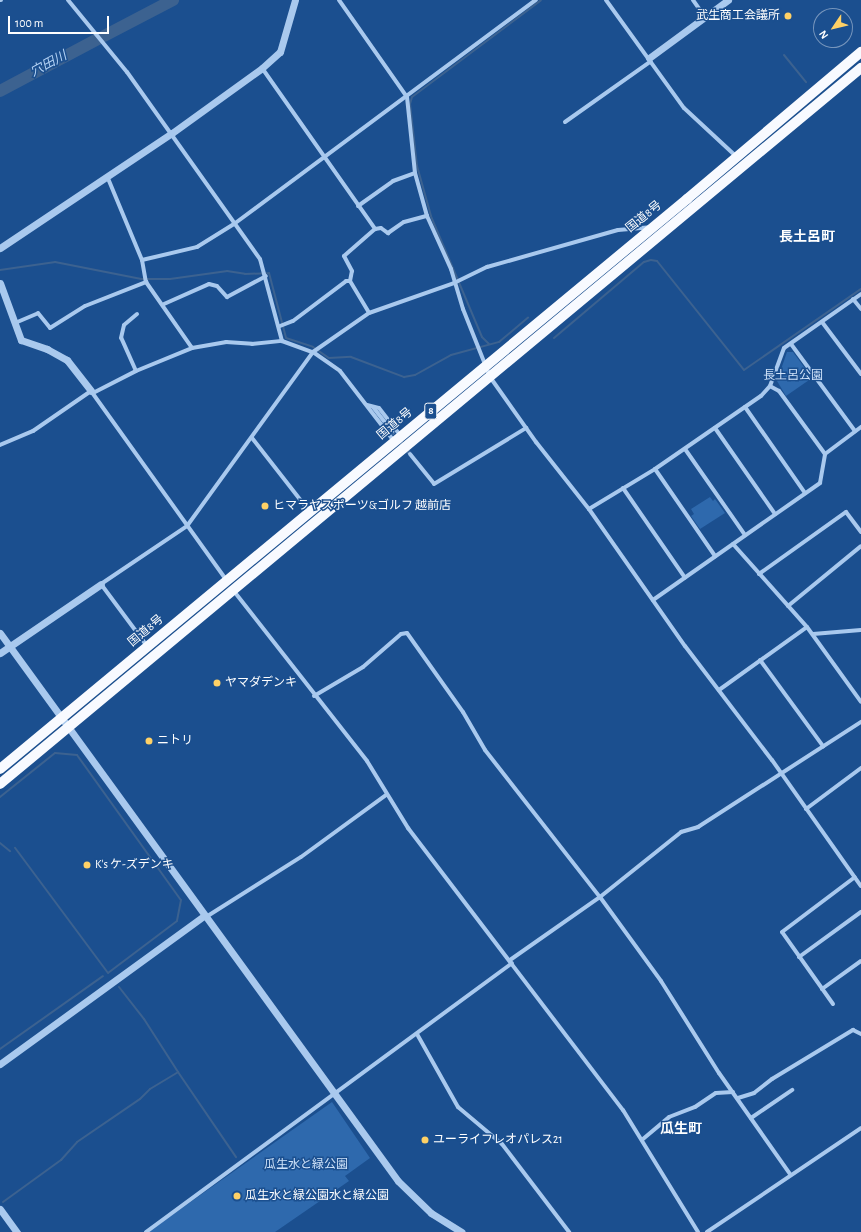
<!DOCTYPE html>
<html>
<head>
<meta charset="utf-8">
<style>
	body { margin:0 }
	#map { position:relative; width:861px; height:1232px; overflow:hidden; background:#1b4f8f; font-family:"Alegreya Sans","Noto Sans JP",sans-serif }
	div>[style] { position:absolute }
	.green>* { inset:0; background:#2e69ad }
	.stream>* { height:2px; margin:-1px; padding:0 1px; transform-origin:1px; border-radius:1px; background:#3c6290 }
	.river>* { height:12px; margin:-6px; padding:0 6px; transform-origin:6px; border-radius:6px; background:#3c6290 }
	.minor-tunnel>* { height:4px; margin-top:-2px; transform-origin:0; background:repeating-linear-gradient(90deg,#3d69a0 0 4px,transparent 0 6px) }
	.minor>* { height:4px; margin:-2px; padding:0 2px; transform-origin:2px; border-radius:2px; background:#a9c9ee }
	.tertiary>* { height:7px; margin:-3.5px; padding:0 3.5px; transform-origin:3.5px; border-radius:3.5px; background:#a9c9ee }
	.trunk>* { height:10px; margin:-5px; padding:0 5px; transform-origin:5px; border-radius:5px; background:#f8faff }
	.dots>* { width:11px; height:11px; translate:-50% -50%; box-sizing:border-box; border:2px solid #1b4f8f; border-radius:50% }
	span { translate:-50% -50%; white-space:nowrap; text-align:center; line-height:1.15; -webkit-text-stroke:3px #1b4f8f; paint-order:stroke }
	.shield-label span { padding:1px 3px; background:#1b4f8f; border:1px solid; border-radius:3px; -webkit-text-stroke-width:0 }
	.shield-label { font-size:11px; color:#fff; font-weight:700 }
	.poi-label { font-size:12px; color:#fff }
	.right { translate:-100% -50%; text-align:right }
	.left { translate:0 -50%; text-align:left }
	.street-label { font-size:12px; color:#fff }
	.park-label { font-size:12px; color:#cfe3fa }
	.water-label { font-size:13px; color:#b5d3f5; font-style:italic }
	.quarter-label { font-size:14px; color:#fff; font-weight:700 }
	.north { position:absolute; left:813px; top:8px; width:40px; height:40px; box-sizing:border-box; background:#1b4f8f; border:1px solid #7695bc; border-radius:50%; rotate:235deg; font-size:11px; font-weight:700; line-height:16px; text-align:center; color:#fff }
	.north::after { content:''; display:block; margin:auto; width:14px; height:18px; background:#ffd166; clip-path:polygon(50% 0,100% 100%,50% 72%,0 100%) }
	.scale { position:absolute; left:8px; top:16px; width:101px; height:18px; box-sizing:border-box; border:2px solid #fff; border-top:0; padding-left:5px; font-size:12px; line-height:14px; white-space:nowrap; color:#fff; -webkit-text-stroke:3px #1b4f8f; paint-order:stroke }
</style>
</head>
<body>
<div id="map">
	<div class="green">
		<div style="clip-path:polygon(787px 352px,793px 352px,812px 378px,786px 396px,777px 381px)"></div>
		<div style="clip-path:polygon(710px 497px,713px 501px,715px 499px,725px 513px,700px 529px,691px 516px,694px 514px,691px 509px)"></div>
		<div style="clip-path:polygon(332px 1102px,370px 1158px,345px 1176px,349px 1181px,275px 1232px,148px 1232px)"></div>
	</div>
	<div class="stream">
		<div style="left:784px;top:55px;width:35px;rotate:51deg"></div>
		<div style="left:0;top:270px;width:56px;rotate:-8.3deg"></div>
		<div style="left:55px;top:262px;width:88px;rotate:11.2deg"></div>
		<div style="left:141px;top:279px;width:29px"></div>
		<div style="left:170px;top:279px;width:58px;rotate:-8deg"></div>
		<div style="left:227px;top:271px;width:18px;rotate:9deg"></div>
		<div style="left:245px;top:274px;width:24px;rotate:-2deg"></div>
		<div style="left:269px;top:273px;width:67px;rotate:75.3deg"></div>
		<div style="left:286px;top:338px;width:28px;rotate:18deg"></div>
		<div style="left:313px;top:347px;width:19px;rotate:35deg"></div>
		<div style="left:329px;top:358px;width:22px;rotate:-3deg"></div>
		<div style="left:351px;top:357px;width:57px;rotate:20.7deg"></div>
		<div style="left:404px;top:377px;width:11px;rotate:-10deg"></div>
		<div style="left:415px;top:375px;width:41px;rotate:-29.1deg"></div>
		<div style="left:451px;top:355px;width:50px;rotate:-15.2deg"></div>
		<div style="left:499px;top:342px;width:38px;rotate:-40deg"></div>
		<div style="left:554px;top:338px;width:118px;rotate:-40.2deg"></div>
		<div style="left:644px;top:262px;width:7px;rotate:-16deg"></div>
		<div style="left:651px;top:260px;width:6px;rotate:9deg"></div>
		<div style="left:657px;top:261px;width:139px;rotate:51.4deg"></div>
		<div style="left:744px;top:370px;width:142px;rotate:-34.7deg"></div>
		<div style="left:489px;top:344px;width:10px;rotate:-135deg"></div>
		<div style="left:482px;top:337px;width:131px;rotate:-112.9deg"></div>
		<div style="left:431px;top:216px;width:52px;rotate:-105.6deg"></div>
		<div style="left:417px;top:166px;width:62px;rotate:-96.4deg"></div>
		<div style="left:410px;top:104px;width:7px;rotate:-74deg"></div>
		<div style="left:412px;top:97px;width:161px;rotate:-36.9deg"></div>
		<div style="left:0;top:797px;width:70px;rotate:-38.7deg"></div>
		<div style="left:55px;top:753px;width:22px;rotate:5deg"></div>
		<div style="left:77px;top:755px;width:178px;rotate:54.4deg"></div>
		<div style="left:181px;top:900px;width:21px;rotate:101deg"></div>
		<div style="left:177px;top:921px;width:86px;rotate:143deg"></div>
		<div style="left:108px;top:973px;width:156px;rotate:-126.6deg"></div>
		<div style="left:0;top:843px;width:13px;rotate:39deg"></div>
		<div style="left:119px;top:987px;width:41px;rotate:52deg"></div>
		<div style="left:144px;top:1019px;width:63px;rotate:57.3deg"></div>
		<div style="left:0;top:1049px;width:126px;rotate:-35.3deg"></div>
		<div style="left:3px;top:1202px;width:72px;rotate:-35.9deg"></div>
		<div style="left:61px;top:1160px;width:24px;rotate:-48deg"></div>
		<div style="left:77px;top:1142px;width:76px;rotate:-34.3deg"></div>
		<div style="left:140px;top:1099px;width:14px;rotate:-45deg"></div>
		<div style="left:150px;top:1089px;width:33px;rotate:-31deg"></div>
		<div style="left:178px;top:1072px;width:103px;rotate:55.7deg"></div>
	</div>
	<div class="river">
		<div style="left:104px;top:36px;width:78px;rotate:-27.6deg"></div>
		<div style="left:0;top:91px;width:111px;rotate:-28deg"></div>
	</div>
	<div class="minor-tunnel">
		<div style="left:392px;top:431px;width:29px;rotate:52deg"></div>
	</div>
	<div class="minor">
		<div style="left:0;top:0;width:1px"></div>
		<div style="left:68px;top:0;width:93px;rotate:50.7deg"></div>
		<div style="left:127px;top:72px;width:229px;rotate:54.6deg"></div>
		<div style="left:260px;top:259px;width:85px;rotate:75deg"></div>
		<div style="left:339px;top:0;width:118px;rotate:55deg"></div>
		<div style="left:407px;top:97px;width:76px;rotate:84deg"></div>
		<div style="left:415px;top:173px;width:45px;rotate:74.4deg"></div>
		<div style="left:427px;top:216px;width:58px;rotate:65.6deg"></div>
		<div style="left:451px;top:269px;width:42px;rotate:73.3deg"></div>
		<div style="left:463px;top:309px;width:73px;rotate:68.3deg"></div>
		<div style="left:490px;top:377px;width:80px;rotate:54.7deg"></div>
		<div style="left:536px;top:442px;width:85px;rotate:51.7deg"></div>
		<div style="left:589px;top:509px;width:167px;rotate:55deg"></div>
		<div style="left:685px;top:646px;width:143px;rotate:52.7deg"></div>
		<div style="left:772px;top:760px;width:154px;rotate:54.8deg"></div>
		<div style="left:606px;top:0;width:133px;rotate:54.2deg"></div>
		<div style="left:684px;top:108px;width:72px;rotate:42.8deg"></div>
		<div style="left:693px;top:0;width:21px;rotate:55deg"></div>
		<div style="left:262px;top:68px;width:197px;rotate:54.9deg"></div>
		<div style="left:565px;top:122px;width:105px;rotate:-35.3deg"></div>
		<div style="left:107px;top:176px;width:91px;rotate:67.4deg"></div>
		<div style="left:142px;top:260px;width:22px;rotate:80deg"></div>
		<div style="left:146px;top:282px;width:80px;rotate:55.1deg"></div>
		<div style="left:358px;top:206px;width:43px;rotate:-35.5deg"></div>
		<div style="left:393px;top:181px;width:23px;rotate:-20deg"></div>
		<div style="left:142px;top:260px;width:57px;rotate:-13.3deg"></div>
		<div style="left:197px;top:247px;width:44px;rotate:-31.9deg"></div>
		<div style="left:234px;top:224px;width:376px;rotate:-36.6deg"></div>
		<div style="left:350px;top:281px;width:10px;rotate:-79deg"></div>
		<div style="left:352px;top:271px;width:17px;rotate:-118deg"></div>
		<div style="left:344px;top:256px;width:41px;rotate:-41.1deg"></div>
		<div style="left:375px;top:229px;width:6px;rotate:-9deg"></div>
		<div style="left:381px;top:228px;width:9px;rotate:36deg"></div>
		<div style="left:388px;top:233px;width:19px;rotate:-35deg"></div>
		<div style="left:404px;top:222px;width:24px;rotate:-15deg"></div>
		<div style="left:350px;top:281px;width:37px;rotate:59deg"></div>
		<div style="left:853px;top:299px;width:13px;rotate:51deg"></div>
		<div style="left:164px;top:304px;width:49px;rotate:-24deg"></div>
		<div style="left:209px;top:284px;width:8px;rotate:14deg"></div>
		<div style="left:217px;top:286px;width:15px;rotate:48deg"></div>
		<div style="left:227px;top:297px;width:44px;rotate:-28.3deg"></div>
		<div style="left:822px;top:322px;width:65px;rotate:53.1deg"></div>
		<div style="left:15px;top:323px;width:25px;rotate:-23deg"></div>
		<div style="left:38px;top:313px;width:19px;rotate:51deg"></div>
		<div style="left:50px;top:328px;width:41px;rotate:-32.2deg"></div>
		<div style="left:85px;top:306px;width:66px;rotate:-21.5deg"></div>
		<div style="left:280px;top:326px;width:14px;rotate:-21deg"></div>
		<div style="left:293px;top:321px;width:66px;rotate:-37deg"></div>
		<div style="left:346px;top:281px;width:4px"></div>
		<div style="left:791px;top:344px;width:108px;rotate:53.7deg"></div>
		<div style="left:136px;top:371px;width:36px;rotate:-114deg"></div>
		<div style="left:121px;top:338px;width:13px;rotate:-77deg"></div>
		<div style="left:124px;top:325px;width:17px;rotate:-40deg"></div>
		<div style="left:93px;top:393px;width:48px;rotate:-27.1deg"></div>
		<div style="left:136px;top:371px;width:61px;rotate:-22.3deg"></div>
		<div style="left:192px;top:348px;width:35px;rotate:-10deg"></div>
		<div style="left:226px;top:342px;width:26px;rotate:4deg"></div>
		<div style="left:252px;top:344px;width:30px;rotate:-6deg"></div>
		<div style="left:282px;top:341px;width:33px;rotate:20deg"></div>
		<div style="left:313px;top:352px;width:33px;rotate:35deg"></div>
		<div style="left:340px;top:371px;width:88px;rotate:52.4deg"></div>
		<div style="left:367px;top:405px;width:12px;rotate:14deg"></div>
		<div style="left:379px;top:408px;width:36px;rotate:52deg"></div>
		<div style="left:373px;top:407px;width:31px;rotate:52deg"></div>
		<div style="left:745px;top:407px;width:105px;rotate:55.1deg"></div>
		<div style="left:715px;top:428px;width:105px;rotate:55.1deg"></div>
		<div style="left:252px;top:438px;width:93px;rotate:52deg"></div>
		<div style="left:0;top:445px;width:36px;rotate:-23deg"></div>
		<div style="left:33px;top:431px;width:70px;rotate:-34.6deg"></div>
		<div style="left:91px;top:391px;width:234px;rotate:54.4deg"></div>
		<div style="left:685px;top:449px;width:105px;rotate:55.1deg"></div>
		<div style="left:410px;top:454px;width:38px;rotate:51deg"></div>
		<div style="left:434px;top:484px;width:108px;rotate:-31.3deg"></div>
		<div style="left:825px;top:454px;width:45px;rotate:-36.9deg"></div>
		<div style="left:655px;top:469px;width:106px;rotate:55.4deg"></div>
		<div style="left:623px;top:488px;width:109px;rotate:55.4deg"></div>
		<div style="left:589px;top:509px;width:77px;rotate:-31.2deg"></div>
		<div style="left:655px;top:469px;width:129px;rotate:-34.6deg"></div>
		<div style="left:761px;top:396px;width:13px;rotate:-48deg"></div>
		<div style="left:770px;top:386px;width:40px;rotate:-69.8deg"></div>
		<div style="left:784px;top:348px;width:94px;rotate:-35deg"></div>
		<div style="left:733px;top:544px;width:111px;rotate:48.3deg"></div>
		<div style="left:807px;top:627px;width:92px;rotate:54.2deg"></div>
		<div style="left:759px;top:574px;width:107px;rotate:-35.5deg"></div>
		<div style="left:846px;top:512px;width:25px;rotate:53deg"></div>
		<div style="left:233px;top:590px;width:217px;rotate:51.9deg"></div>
		<div style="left:367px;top:761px;width:79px;rotate:58.5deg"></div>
		<div style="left:408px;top:828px;width:355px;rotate:52.7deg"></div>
		<div style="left:623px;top:1110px;width:143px;rotate:58.4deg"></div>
		<div style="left:653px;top:600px;width:204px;rotate:-35deg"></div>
		<div style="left:820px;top:483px;width:29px;rotate:-80deg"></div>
		<div style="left:825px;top:454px;width:78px;rotate:-126.1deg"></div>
		<div style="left:779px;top:391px;width:10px;rotate:-151deg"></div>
		<div style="left:788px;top:606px;width:94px;rotate:-39.4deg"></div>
		<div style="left:813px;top:634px;width:48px;rotate:-4.8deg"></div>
		<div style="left:147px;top:646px;width:77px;rotate:-126.6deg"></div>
		<div style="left:101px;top:584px;width:104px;rotate:-34deg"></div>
		<div style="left:187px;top:526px;width:215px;rotate:-54.1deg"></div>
		<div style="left:313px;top:352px;width:68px;rotate:-34.9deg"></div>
		<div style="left:369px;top:313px;width:90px;rotate:-19.4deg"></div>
		<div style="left:454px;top:283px;width:37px;rotate:-26deg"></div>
		<div style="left:487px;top:267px;width:136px;rotate:-15.8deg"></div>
		<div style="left:618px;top:230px;width:32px;rotate:-5deg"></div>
		<div style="left:760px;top:660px;width:107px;rotate:53.8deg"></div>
		<div style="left:719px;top:690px;width:108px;rotate:-35.6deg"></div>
		<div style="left:314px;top:696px;width:57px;rotate:-30.6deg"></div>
		<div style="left:363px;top:667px;width:50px;rotate:-41deg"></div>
		<div style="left:401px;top:634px;width:6px;rotate:-9deg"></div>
		<div style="left:407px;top:633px;width:97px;rotate:54.7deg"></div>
		<div style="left:463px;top:712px;width:44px;rotate:59.9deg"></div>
		<div style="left:485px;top:750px;width:187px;rotate:52deg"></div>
		<div style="left:600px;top:897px;width:104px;rotate:54deg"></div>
		<div style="left:661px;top:981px;width:109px;rotate:57.8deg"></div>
		<div style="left:719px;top:1073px;width:123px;rotate:54.9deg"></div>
		<div style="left:806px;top:809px;width:69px;rotate:-36.7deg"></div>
		<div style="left:206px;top:917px;width:112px;rotate:-32.3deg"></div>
		<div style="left:301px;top:857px;width:105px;rotate:-36.1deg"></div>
		<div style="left:799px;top:957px;width:77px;rotate:-36deg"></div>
		<div style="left:510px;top:960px;width:110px;rotate:-35deg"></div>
		<div style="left:600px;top:897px;width:104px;rotate:-38.7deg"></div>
		<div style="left:681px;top:832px;width:18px;rotate:-16deg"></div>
		<div style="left:698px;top:827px;width:194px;rotate:-32.8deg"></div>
		<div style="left:822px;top:989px;width:48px;rotate:-35.7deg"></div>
		<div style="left:833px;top:1004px;width:88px;rotate:-125.3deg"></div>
		<div style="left:782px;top:932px;width:91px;rotate:-37deg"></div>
		<div style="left:417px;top:1034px;width:84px;rotate:60.7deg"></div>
		<div style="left:458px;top:1107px;width:57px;rotate:40.1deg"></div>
		<div style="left:502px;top:1144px;width:111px;rotate:52.7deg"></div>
		<div style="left:738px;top:1098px;width:17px;rotate:-17deg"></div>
		<div style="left:754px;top:1093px;width:23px;rotate:-38deg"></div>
		<div style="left:772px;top:1079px;width:95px;rotate:-31.2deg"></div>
		<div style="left:853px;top:1030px;width:9px;rotate:27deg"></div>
		<div style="left:751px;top:1118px;width:50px;rotate:-34.3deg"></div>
		<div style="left:643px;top:1139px;width:34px;rotate:-40deg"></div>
		<div style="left:669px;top:1117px;width:28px;rotate:-21deg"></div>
		<div style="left:695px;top:1107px;width:25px;rotate:-34deg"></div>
		<div style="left:716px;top:1093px;width:17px;rotate:-3deg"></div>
		<div style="left:146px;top:1232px;width:454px;rotate:-36.3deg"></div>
		<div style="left:707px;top:1232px;width:186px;rotate:-34deg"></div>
	</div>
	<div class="tertiary">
		<div style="left:649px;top:58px;width:98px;rotate:-36.3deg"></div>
		<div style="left:0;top:248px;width:207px;rotate:-33.8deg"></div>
		<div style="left:172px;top:133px;width:111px;rotate:-35.8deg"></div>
		<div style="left:262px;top:68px;width:24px;rotate:-42deg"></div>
		<div style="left:280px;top:52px;width:54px;rotate:-73.9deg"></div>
		<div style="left:0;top:283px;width:61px;rotate:69.8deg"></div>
		<div style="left:21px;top:340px;width:28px;rotate:19deg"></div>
		<div style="left:47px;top:349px;width:23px;rotate:29deg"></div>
		<div style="left:67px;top:360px;width:39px;rotate:52deg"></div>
		<div style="left:0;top:633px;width:677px;rotate:54.01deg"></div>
		<div style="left:398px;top:1181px;width:46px;rotate:44.1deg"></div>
		<div style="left:431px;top:1213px;width:36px;rotate:32deg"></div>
		<div style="left:0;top:653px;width:122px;rotate:-34.3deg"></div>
		<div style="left:0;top:1064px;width:253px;rotate:-36deg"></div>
		<div style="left:0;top:1209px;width:29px;rotate:54deg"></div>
	</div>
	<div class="trunk">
		<div style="left:0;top:769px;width:893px;rotate:-39.68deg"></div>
		<div style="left:687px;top:199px;width:228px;rotate:-40.2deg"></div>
		<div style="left:0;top:784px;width:1120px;rotate:-39.75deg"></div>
	</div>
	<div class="dots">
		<div style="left:788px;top:16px;background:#ffd166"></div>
		<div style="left:265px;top:506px;background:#ffd166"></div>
		<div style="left:217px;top:683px;background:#ffd166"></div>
		<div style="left:149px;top:741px;background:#ffd166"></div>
		<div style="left:87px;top:865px;background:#ffd166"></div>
		<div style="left:425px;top:1140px;background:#ffd166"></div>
		<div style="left:237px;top:1196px;background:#ffd166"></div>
	</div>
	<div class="shield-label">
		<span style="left:431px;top:411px">8</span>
	</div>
	<div class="poi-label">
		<span class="right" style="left:780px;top:16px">武生商工会議所</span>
		<span class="left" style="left:273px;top:506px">ヒマラヤスポーツ&amp;ゴルフ 越前店</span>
		<span class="left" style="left:225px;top:683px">ヤマダデンキ</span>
		<span class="left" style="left:157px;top:741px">ニトリ</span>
		<span class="left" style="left:95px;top:865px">K's ケ-ズデンキ</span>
		<span class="left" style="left:433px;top:1140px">ユーライフレオパレス21</span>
		<span class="left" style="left:245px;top:1196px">瓜生水と緑公園水と緑公園</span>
	</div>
	<div class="street-label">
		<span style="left:644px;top:217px;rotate:-39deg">国道8号</span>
		<span style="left:395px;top:424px;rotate:-40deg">国道8号</span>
		<span style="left:146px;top:631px;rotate:-40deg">国道8号</span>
	</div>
	<div class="park-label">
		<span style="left:793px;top:376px">長土呂公園</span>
		<span style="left:306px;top:1165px">瓜生水と緑公園</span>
	</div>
	<div class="water-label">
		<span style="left:49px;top:65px;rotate:-28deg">穴田川</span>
	</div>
	<div class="quarter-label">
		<span style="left:807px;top:237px">長土呂町</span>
		<span style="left:681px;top:1129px">瓜生町</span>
	</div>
	<div class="north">N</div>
	<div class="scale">100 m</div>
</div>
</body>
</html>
